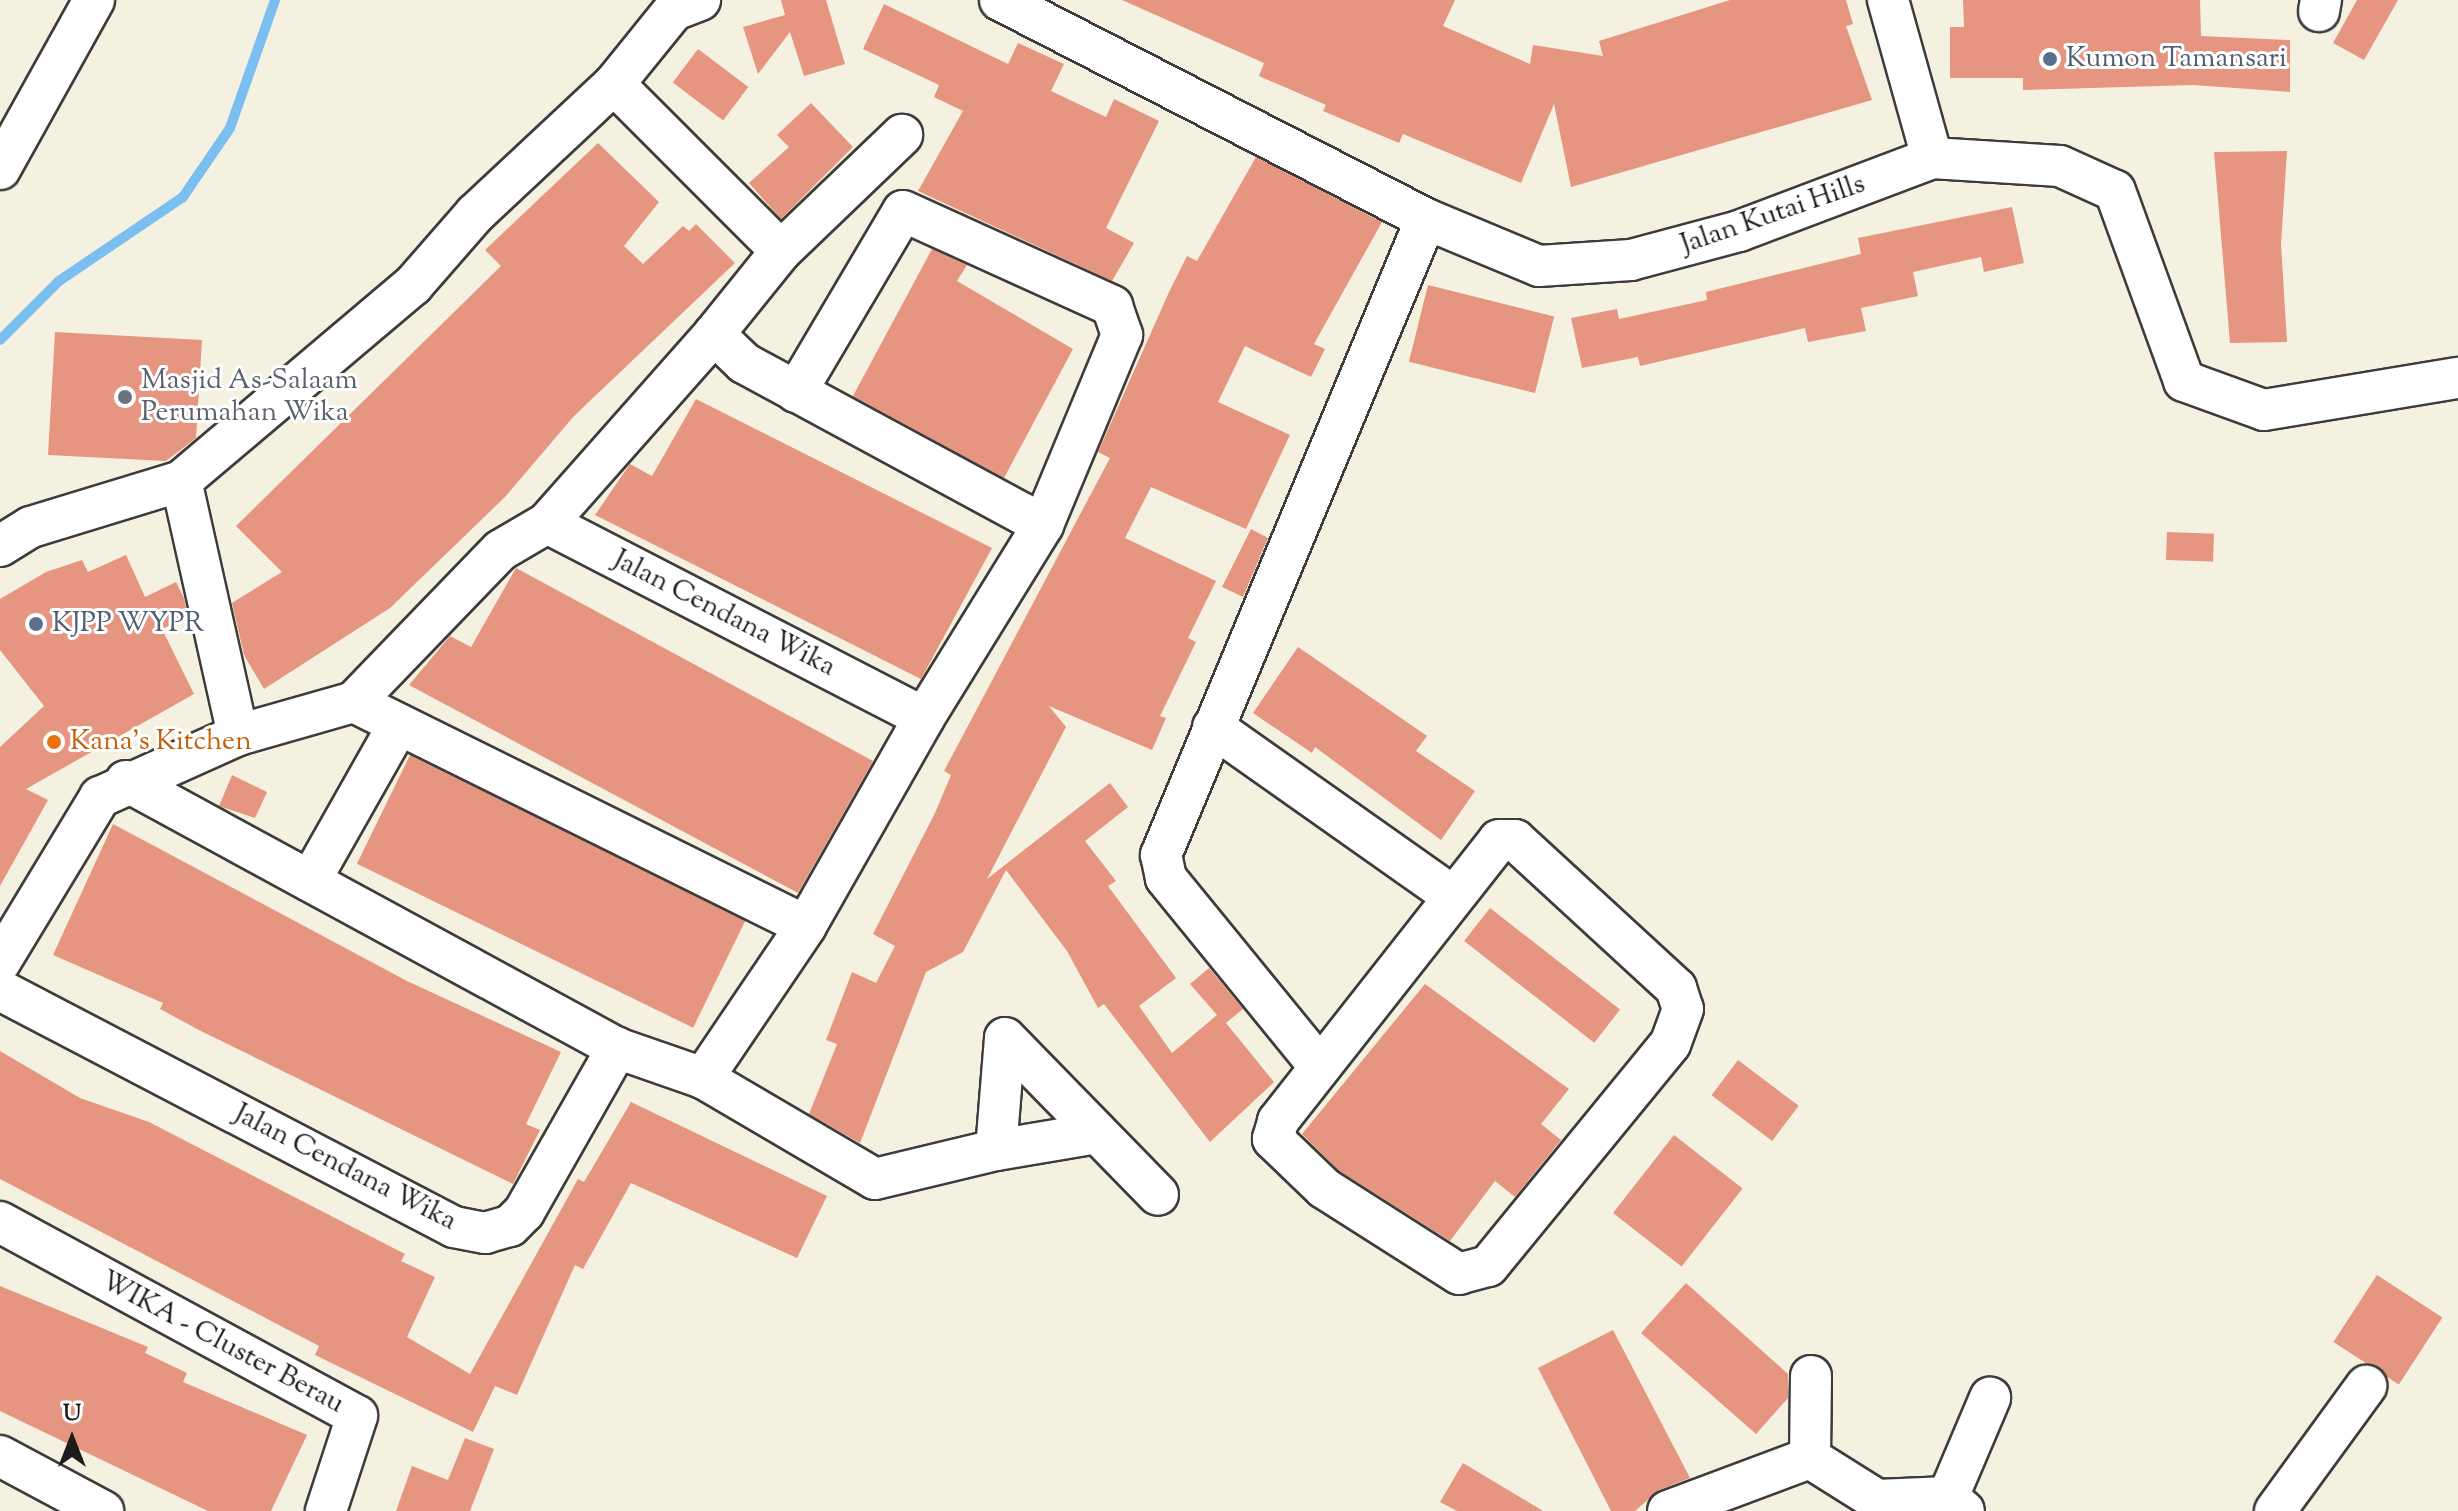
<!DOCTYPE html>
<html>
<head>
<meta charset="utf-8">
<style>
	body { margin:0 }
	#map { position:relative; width:2458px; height:1511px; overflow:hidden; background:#f5f1e1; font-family:"Sorts Mill Goudy",serif }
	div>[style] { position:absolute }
	.stream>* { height:10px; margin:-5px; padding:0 5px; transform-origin:5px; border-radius:5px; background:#7bbff1 }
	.building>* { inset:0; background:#e69580; transform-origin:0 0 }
	.roads { filter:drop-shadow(2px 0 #3d3c3a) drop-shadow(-2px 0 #3d3c3a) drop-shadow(0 2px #3d3c3a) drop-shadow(0 -2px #3d3c3a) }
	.minor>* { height:40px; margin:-20px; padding:0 20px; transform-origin:20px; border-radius:20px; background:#fff }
	.dots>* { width:22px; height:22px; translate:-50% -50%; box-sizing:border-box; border:4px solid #fff; border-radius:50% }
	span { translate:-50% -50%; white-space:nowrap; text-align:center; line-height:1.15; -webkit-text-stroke:6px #fff; paint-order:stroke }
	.service-label { font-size:28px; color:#4e5e75 }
	.left { translate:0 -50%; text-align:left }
	.street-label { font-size:28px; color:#1c1c1c }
	.worship-label { font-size:28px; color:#5b616d }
	.food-label { font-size:28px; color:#c56008 }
	.north { position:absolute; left:32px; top:1399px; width:80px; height:80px; -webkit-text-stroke:6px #fff; paint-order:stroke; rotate:0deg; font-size:22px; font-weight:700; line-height:32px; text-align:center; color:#1c1c1c }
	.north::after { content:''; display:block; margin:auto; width:28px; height:36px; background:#1c1c1c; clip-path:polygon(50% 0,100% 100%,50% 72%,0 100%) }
</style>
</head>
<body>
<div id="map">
	<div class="stream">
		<div style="left:0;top:340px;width:83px;rotate:-45deg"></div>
		<div style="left:59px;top:281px;width:150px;rotate:-34.1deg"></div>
		<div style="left:183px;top:197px;width:83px;rotate:-55.7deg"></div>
		<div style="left:230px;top:128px;width:136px;rotate:-70.6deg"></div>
	</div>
	<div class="building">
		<div style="clip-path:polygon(781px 0,826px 0,845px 64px,804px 76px,790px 32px,758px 74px,743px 27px,785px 15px)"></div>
		<div style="clip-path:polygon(1122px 0,1455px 0,1443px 26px,1530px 64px,1533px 45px,1603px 56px,1599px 41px,1730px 0,1846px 0,1853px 24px,1846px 26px,1872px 100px,1571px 187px,1554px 104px,1521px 183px,1403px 134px,1399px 143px,1323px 111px,1326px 105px,1259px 76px,1264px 63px)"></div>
		<div style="clip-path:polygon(1963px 0,2200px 0,2201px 36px,2290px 40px,2290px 92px,2193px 85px,2023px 90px,2023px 78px,1950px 78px,1950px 27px,1964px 27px)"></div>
		<div style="clip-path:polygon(2357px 0,2398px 0,2364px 60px,2333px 43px)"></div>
		<div style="clip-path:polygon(884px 4px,1008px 64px,1018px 43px,1064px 64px,1051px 91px,1106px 117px,1114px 99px,1159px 121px,1106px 228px,1134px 243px,1112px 281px,918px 191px,963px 111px,934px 97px,939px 85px,863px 49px)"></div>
		<div style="left:698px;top:49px;width:63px;height:42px;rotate:37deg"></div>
		<div style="clip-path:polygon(811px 103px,853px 147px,781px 219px,749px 183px,789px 147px,777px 135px)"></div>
		<div style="clip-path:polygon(598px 143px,659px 202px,624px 246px,643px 264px,683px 226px,689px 231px,696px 224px,735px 263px,574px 416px,505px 497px,390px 608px,264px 689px,244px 655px,232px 603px,282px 572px,236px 526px,501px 266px,485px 250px)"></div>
		<div style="clip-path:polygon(2287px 151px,2281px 244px,2287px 342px,2230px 343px,2214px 152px)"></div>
		<div style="clip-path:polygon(1256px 157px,1382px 222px,1314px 344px,1325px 349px,1311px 377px,1245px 346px,1218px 402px,1290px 435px,1246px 529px,1151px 487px,1125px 538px,1216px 581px,1188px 638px,1196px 642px,1160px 716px,1166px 718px,1152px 750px,1049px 706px,1066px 727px,987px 879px,1110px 783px,1128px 807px,1085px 841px,1116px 881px,1108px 886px,1176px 978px,1139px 1006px,1172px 1053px,1217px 1015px,1190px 984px,1209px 968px,1243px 1009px,1226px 1023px,1274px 1082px,1210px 1142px,1104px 1004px,1098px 1008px,1067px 951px,1006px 870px,963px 952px,926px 972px,860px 1143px,809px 1114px,837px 1044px,826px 1040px,852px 972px,876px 983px,895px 946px,873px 934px,935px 813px,951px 775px,944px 771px,1110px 458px,1098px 452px,1169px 292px,1187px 256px,1197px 261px)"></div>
		<div style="clip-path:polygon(2012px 207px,2024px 263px,1984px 272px,1981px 257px,1913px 272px,1918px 296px,1861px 308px,1866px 331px,1808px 342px,1805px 328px,1640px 366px,1638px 357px,1582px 368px,1571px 318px,1617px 309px,1619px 319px,1707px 300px,1706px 292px,1861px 254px,1858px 238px)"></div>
		<div style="clip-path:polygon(932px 249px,967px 265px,957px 281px,1073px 349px,1004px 478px,853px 396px)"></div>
		<div style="left:1428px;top:285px;width:130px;height:79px;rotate:14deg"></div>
		<div style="clip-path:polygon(55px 332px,202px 340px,196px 438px,166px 461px,48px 455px)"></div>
		<div style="clip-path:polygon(696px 399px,992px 548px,921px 679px,595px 515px,630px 464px,652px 476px)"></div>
		<div style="clip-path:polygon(1251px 529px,1268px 538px,1243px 597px,1222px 587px)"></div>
		<div style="left:2167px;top:532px;width:47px;height:28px;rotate:2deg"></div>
		<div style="clip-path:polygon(126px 555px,145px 597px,176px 582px,184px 598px,188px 617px,162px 629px,194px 694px,26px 789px,48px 800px,0 886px,0 747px,44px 706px,0 650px,0 599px,46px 572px,82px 560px,88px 572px)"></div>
		<div style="clip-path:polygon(516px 568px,873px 761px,798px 893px,409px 685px,450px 636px,471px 647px)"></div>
		<div style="clip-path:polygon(1298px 647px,1427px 736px,1416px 751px,1475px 791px,1441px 840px,1315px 747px,1312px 753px,1253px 713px)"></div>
		<div style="left:410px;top:755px;width:374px;height:121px;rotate:26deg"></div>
		<div style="clip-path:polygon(232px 775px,267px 792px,255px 818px,219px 806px)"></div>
		<div style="clip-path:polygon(113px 824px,407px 981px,561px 1052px,526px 1124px,540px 1130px,513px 1184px,199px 1030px,160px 1009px,163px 1003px,53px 955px)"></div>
		<div style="left:1490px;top:908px;width:165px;height:42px;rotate:38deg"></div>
		<div style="clip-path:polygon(1425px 984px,1569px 1089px,1541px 1124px,1561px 1140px,1515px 1197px,1495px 1181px,1450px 1241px,1338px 1170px,1302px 1134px)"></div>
		<div style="clip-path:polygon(0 1051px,80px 1098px,149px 1122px,405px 1254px,401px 1261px,435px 1277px,407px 1337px,470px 1374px,578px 1179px,584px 1182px,631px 1102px,827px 1196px,797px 1258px,631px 1183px,583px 1269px,575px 1265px,517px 1395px,495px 1386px,473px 1432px,315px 1355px,319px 1346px,0 1179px)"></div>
		<div style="left:1738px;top:1060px;width:76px;height:44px;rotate:37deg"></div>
		<div style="left:1674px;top:1135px;width:87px;height:99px;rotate:38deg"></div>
		<div style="left:2377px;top:1275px;width:78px;height:80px;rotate:33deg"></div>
		<div style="clip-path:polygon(1686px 1283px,1788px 1374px,1788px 1398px,1756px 1434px,1641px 1333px)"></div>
		<div style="clip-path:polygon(0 1286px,148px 1347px,145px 1353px,187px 1373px,183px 1382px,307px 1435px,271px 1511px,208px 1511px,0 1411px)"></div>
		<div style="clip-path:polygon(1613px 1330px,1690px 1478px,1659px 1490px,1635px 1511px,1611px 1511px,1538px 1368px)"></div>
		<div style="clip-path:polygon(465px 1438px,494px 1449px,470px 1511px,396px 1511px,412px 1466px,448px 1480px)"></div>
		<div style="clip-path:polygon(1463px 1463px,1543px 1511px,1457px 1511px,1440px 1502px)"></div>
	</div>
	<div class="roads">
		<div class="minor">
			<div style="left:1000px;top:0;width:479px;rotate:27.2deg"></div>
			<div style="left:1426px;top:219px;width:122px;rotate:22.6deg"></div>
			<div style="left:1539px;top:266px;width:92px;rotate:-3.7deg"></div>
			<div style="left:1631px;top:260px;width:112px;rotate:-15deg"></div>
			<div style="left:1739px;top:231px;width:206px;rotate:-20.7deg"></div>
			<div style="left:1932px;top:158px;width:128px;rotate:3.6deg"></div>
			<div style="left:2060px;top:166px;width:60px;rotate:24.4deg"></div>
			<div style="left:2115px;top:191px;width:202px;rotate:70deg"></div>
			<div style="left:2184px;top:381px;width:85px;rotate:19.9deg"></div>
			<div style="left:2264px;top:410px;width:197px;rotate:-9.4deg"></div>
			<div style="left:1888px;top:0;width:164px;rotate:74.4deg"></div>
			<div style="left:2319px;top:11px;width:11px;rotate:-80deg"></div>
			<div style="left:614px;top:84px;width:236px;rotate:45deg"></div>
			<div style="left:0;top:169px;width:193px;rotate:-60.9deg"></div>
			<div style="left:714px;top:334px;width:107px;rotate:-51.1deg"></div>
			<div style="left:781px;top:251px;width:168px;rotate:-43.8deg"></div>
			<div style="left:796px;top:392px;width:210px;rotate:-59.4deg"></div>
			<div style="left:903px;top:211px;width:230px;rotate:24.4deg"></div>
			<div style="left:1112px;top:306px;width:31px;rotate:71deg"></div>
			<div style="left:1122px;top:335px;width:206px;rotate:112.6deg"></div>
			<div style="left:547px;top:523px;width:252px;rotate:-48.5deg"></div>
			<div style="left:714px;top:334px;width:42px;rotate:44deg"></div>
			<div style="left:744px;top:363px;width:340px;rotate:28.4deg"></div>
			<div style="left:1043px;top:525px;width:227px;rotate:121.7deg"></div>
			<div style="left:0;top:546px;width:36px;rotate:-32deg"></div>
			<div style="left:31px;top:527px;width:157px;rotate:-17deg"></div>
			<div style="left:181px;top:481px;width:304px;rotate:-40.2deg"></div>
			<div style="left:413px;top:285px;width:94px;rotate:-48.9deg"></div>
			<div style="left:475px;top:214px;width:190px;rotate:-43.1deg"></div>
			<div style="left:614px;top:84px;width:95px;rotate:-51deg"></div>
			<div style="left:674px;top:10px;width:28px;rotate:-21deg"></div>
			<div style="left:354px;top:702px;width:211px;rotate:-46deg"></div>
			<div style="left:501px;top:550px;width:53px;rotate:-30.4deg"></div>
			<div style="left:547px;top:523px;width:424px;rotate:27.3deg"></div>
			<div style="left:924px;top:718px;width:239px;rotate:119.6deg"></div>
			<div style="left:1213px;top:727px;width:294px;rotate:35.2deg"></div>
			<div style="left:238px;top:735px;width:121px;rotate:-15.9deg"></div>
			<div style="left:354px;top:702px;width:504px;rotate:26.36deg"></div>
			<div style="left:806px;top:926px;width:184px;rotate:124.1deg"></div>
			<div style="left:703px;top:1078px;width:91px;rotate:-160.8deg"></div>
			<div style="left:1499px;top:840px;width:16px"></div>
			<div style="left:1515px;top:840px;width:219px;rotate:42.6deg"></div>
			<div style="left:1676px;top:988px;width:22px;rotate:72deg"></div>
			<div style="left:1683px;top:1009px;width:37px;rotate:110deg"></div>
			<div style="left:1670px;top:1044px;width:287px;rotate:129.3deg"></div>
			<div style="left:1488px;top:1266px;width:30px;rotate:165deg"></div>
			<div style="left:1459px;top:1274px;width:160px;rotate:-147.5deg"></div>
			<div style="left:1324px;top:1188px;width:71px;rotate:-136.1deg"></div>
			<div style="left:1273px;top:1139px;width:19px;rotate:-74deg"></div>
			<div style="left:1278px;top:1121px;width:357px;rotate:-51.8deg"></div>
			<div style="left:310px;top:881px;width:180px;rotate:-60.5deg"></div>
			<div style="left:0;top:962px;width:193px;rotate:-58.8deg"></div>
			<div style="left:100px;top:797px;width:151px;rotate:-24.2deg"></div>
			<div style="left:238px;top:735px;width:260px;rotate:-102.6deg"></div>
			<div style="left:0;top:990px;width:512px;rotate:27.57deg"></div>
			<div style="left:454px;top:1227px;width:32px;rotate:11deg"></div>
			<div style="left:485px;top:1233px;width:26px;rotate:-16deg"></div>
			<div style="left:510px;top:1226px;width:20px;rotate:-45deg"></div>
			<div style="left:524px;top:1212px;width:189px;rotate:-60.4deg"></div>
			<div style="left:617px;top:1048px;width:559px;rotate:-151.46deg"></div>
			<div style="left:1320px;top:1067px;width:244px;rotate:-129.2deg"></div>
			<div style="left:1166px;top:878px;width:24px;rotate:-102deg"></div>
			<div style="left:1161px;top:855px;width:689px;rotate:-67.38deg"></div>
			<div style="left:703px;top:1078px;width:199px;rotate:30.4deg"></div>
			<div style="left:875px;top:1179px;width:124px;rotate:-13.5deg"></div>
			<div style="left:1097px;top:1133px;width:102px;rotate:170.4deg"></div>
			<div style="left:996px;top:1150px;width:112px;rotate:-85.4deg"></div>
			<div style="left:1005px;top:1038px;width:219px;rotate:45.7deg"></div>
			<div style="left:0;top:1222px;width:406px;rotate:28.5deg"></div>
			<div style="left:357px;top:1416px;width:100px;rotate:108.1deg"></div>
			<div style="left:0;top:1456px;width:117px;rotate:28.1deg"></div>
			<div style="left:1810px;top:1458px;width:82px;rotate:-89.3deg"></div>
			<div style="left:1948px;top:1497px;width:108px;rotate:-67deg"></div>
			<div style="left:1668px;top:1511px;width:152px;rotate:-20.5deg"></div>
			<div style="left:1810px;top:1458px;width:79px;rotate:32.1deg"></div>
			<div style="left:1877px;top:1500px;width:71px;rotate:-2.4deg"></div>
			<div style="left:1948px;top:1497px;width:21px;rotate:41deg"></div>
			<div style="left:2275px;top:1511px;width:155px;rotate:-53.9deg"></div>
		</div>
	</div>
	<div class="dots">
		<div style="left:2050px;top:59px;background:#5c6f8a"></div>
		<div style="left:125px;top:397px;background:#6b7280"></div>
		<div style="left:36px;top:624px;background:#5c6f8a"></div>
		<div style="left:54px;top:742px;background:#e8710a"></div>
	</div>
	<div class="service-label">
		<span class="left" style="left:2066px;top:59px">Kumon Tamansari</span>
		<span class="left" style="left:52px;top:624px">KJPP WYPR</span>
	</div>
	<div class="street-label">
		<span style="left:1773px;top:215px;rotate:-19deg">Jalan Kutai Hills</span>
		<span style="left:724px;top:614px;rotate:27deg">Jalan Cendana Wika</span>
		<span style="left:345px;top:1168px;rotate:27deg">Jalan Cendana Wika</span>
		<span style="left:222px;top:1343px;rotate:28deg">WIKA - Cluster Berau</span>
	</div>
	<div class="worship-label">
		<span class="left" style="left:141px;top:397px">Masjid As-Salaam<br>Perumahan Wika</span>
	</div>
	<div class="food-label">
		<span class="left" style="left:70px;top:742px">Kana's Kitchen</span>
	</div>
	<div class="north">U</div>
</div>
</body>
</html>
